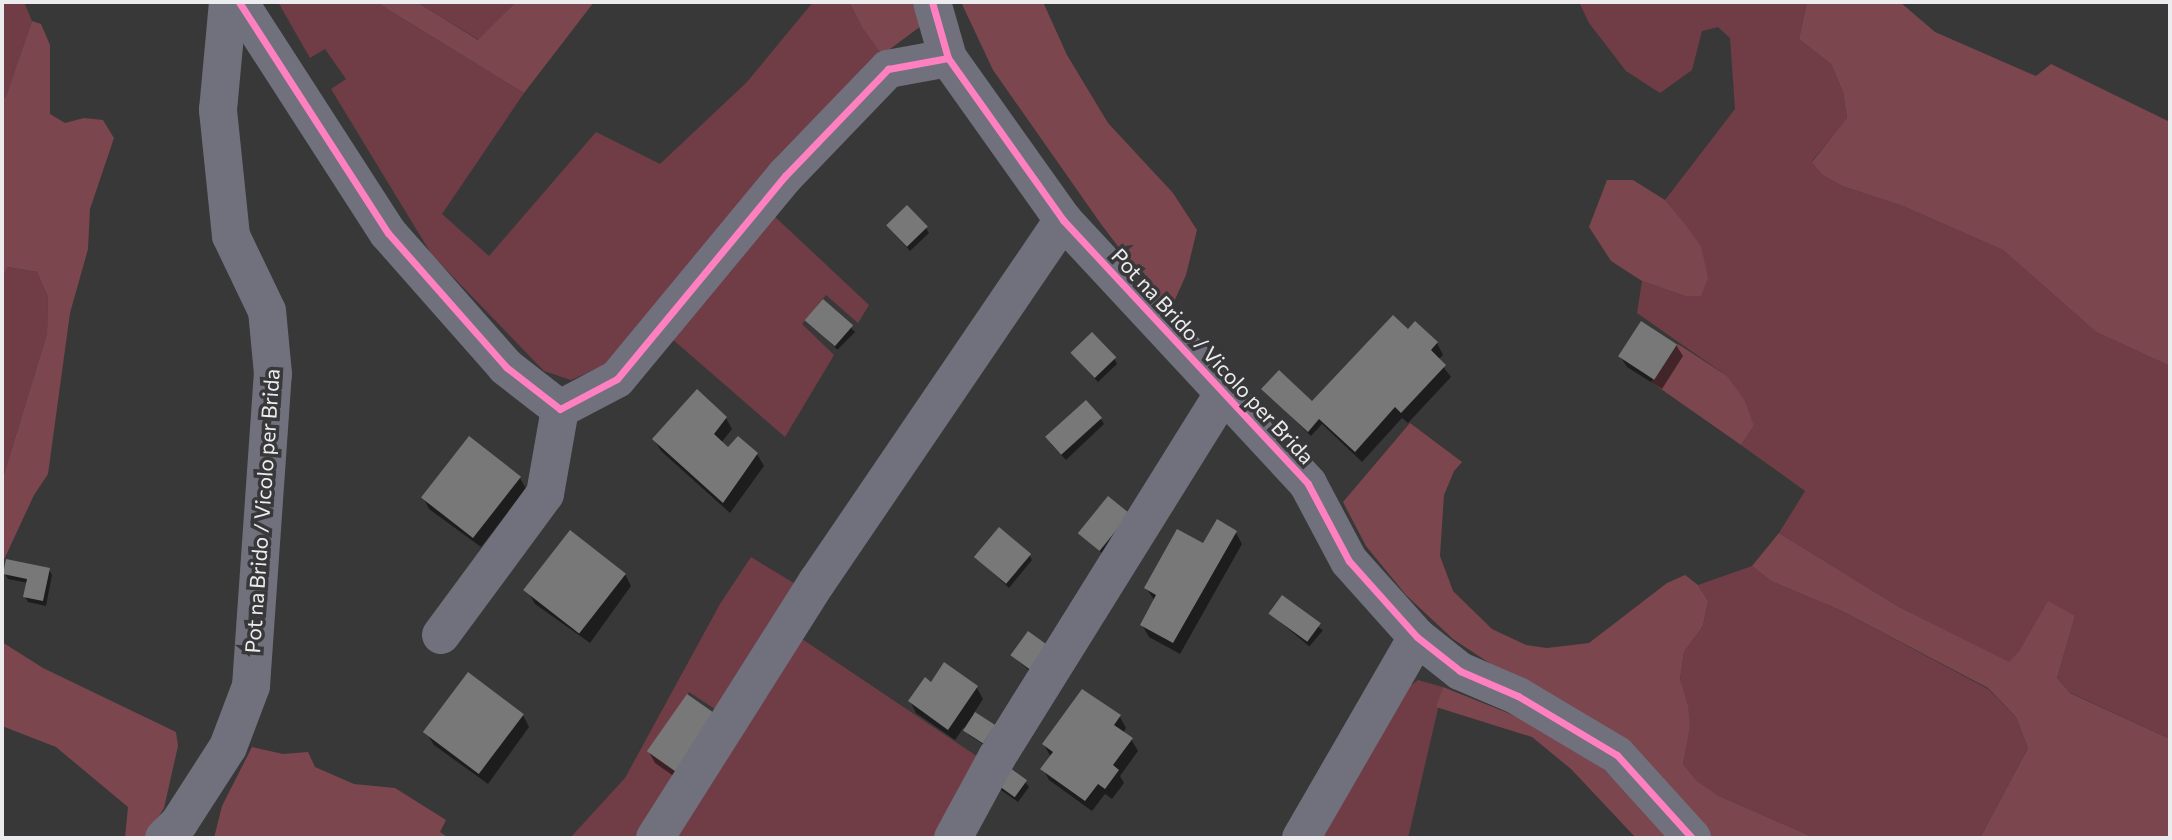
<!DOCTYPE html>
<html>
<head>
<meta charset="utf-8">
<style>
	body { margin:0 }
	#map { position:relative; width:2172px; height:840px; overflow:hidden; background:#383838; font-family:Commissioner,sans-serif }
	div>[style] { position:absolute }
	.green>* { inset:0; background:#703d46 }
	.forest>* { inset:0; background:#7c464e }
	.shadow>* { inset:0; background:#0007; transform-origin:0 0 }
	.building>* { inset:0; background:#787878; transform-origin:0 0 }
	.minor>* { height:38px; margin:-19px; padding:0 19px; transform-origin:19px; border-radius:19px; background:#70717c }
	.cycleway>* { height:7px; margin:-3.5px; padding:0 3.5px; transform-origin:3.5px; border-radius:3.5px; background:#ff80c0 }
	span { translate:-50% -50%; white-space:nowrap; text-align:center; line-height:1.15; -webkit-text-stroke:7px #383739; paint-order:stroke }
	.street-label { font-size:21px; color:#ecebed }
	.frame { position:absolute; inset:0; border:4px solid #ecebed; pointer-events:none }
</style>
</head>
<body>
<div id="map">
	<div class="green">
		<div style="clip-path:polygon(2px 2px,24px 2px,32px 21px,6px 98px,2px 101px)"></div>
		<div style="clip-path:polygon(278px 2px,376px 2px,524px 93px,442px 214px,489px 256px,596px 132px,660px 164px,747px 82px,813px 2px,849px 2px,863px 29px,882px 55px,612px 362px,571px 380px,544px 371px,432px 255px,331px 89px,346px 79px,325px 49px,310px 58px)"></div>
		<div style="clip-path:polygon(417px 2px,516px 2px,479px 40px)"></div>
		<div style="clip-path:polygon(1579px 2px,1807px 2px,1799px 39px,1831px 64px,1843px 92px,1847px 119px,1812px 161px,1845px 187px,1903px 206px,2003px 250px,2096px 332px,2170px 366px,2170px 739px,2069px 692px,2057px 678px,2075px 616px,2020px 650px,2009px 663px,1899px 607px,1779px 533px,1805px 491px,1741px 445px,1754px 426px,1727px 376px,1637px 313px,1642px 281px,1685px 296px,1701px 246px,1665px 200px,1735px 109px,1730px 38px,1718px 27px,1702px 31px,1692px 70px,1660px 93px,1626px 71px,1589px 23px)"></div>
		<div style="clip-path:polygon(771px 213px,869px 305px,858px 323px,826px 295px,802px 324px,834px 355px,785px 437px,671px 338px)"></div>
		<div style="clip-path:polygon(8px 267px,37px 272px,48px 297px,47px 334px,2px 481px,2px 278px)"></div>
		<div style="clip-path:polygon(751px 557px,802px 588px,721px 713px,689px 692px,656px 741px,692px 762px,645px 838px,570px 838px,625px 778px,720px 604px)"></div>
		<div style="clip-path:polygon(1752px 566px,1771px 581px,1840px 610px,1988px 689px,2016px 717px,2028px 748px,1980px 838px,1815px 838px,1719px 796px,1697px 781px,1683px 764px,1690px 728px,1680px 679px,1684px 652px,1703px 626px,1708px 601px,1698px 585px)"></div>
		<div style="clip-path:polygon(802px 639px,987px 763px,947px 838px,669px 838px)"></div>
		<div style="clip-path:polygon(1418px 680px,1443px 687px,1408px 838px,1319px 838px,1398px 695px)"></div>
	</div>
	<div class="forest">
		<div style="clip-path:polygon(376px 2px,417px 2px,478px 40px,516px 2px,594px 2px,524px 93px)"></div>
		<div style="clip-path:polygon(849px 2px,912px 2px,921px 26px,882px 55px,863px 29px)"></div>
		<div style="clip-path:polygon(961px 2px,1043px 2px,1067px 55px,1108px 123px,1173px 193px,1197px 230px,1186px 275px,1173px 304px,1158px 299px,1101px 224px,993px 70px)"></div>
		<div style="clip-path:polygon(1807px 2px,1900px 2px,1935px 32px,2036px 76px,2051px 64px,2170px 122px,2170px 366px,2096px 332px,2003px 250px,1903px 206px,1845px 187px,1823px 175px,1812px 162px,1847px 118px,1843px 92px,1831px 64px,1799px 39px)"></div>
		<div style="clip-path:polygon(32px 21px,41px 24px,50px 45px,50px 114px,65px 123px,84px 118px,103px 120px,114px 138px,90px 209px,88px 249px,70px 313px,48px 474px,34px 495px,2px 564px,2px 481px,47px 334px,48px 297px,37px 272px,8px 267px,2px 278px,2px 101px,6px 97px)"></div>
		<div style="clip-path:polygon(1607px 180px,1633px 180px,1665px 200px,1684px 223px,1701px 246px,1708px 278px,1701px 296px,1685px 296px,1642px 281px,1611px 261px,1589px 227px)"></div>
		<div style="clip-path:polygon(1678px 344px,1727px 376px,1744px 399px,1754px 426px,1741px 445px,1651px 382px)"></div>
		<div style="clip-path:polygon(1410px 423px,1462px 462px,1454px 471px,1444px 495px,1440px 556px,1453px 591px,1492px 629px,1526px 645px,1547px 648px,1589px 643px,1667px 583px,1685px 575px,1698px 585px,1708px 601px,1703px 626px,1684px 652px,1680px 679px,1688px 706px,1690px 728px,1683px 764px,1697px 781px,1719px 796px,1815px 838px,1709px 838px,1494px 666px,1453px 639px,1406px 595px,1366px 546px,1343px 502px)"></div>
		<div style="clip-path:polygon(1779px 533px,1899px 607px,2009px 662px,2020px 650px,2048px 601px,2075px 616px,2057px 678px,2070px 693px,2170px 739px,2170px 838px,1980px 838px,2028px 748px,2016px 717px,1988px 688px,1840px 610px,1771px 581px,1752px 566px)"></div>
		<div style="clip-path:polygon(2px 642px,43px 668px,176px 732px,178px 746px,164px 808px,145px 838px,125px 838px,128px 807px,56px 747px,2px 726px)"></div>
		<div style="clip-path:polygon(1443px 687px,1533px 723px,1577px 744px,1641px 805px,1670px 838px,1636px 838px,1571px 769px,1532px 737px,1436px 707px)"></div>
		<div style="clip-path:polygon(252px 747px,283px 754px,308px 752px,315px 767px,354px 784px,395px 788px,446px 820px,440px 832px,449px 838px,214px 838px,222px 806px)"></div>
	</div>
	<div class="shadow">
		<div style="clip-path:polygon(926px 228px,929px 233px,910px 251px,891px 230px)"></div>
		<div style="left:824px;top:301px;width:44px;height:25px;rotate:45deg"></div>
		<div style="clip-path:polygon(1408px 331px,1437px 343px,1443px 355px,1438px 360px,1451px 377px,1408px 423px,1402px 418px,1362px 462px,1322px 424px,1311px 436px,1263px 389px,1311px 403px)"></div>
		<div style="clip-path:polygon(1676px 345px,1683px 356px,1662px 389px,1627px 367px,1620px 356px)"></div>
		<div style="clip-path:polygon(1076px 358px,1114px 358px,1117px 364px,1098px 382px)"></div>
		<div style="clip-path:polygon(726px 418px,732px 429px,721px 443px,728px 449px,757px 454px,764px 466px,730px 513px,661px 451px,654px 439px)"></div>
		<div style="clip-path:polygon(1101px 419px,1104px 424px,1066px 460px,1051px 444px)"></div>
		<div style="clip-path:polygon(520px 478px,526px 489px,481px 547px,429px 509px,423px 497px)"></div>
		<div style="clip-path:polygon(1128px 515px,1104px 555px,1081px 534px)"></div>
		<div style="clip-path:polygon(1236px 533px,1242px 544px,1180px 654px,1149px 637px,1142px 625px,1155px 601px,1146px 588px,1203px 545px)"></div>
		<div style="clip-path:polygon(1029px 555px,1032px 560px,1009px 588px,976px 557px)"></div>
		<div style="clip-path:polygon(49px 570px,52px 575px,46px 606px,28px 602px,25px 597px,28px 583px,8px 579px,5px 574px)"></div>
		<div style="clip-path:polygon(625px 574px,631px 586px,590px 643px,535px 604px,528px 592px)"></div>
		<div style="left:1283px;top:597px;width:52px;height:21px;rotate:40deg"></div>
		<div style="clip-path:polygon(1029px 634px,1035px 676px,1012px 655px)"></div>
		<div style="clip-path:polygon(932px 684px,977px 688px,983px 699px,974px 713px,994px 726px,987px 747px,969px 735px,964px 727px,955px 740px,916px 713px,910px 701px)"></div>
		<div style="clip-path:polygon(523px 715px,529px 727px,488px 784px,434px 745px,427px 734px)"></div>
		<div style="clip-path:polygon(1120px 717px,1126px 728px,1123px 733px,1131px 739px,1138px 751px,1120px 776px,1124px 783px,1112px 799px,1105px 794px,1092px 811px,1049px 780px,1043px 769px,1051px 757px,1044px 745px)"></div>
		<div style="clip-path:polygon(724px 729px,685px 784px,655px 763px,649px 752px)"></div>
		<div style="clip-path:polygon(1025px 782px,1029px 787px,1018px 802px,998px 788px)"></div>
	</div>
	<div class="building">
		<div style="left:907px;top:205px;width:30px;height:29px;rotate:46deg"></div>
		<div style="left:823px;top:299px;width:40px;height:28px;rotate:41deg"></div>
		<div style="clip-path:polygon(1393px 315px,1408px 329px,1415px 321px,1438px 342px,1431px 350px,1446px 365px,1401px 413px,1395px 407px,1355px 452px,1319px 419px,1308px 432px,1261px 389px,1279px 370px,1312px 401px)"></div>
		<div style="left:1641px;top:321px;width:43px;height:42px;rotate:33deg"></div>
		<div style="left:1092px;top:332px;width:35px;height:30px;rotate:46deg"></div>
		<div style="clip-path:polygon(697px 389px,727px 417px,714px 434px,728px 447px,738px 436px,758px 453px,723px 503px,652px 439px)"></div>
		<div style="left:1086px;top:400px;width:24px;height:55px;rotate:48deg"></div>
		<div style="left:469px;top:436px;width:66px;height:78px;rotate:38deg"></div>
		<div style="left:1108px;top:496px;width:28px;height:48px;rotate:39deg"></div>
		<div style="clip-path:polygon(1217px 519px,1237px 531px,1173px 643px,1140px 625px,1156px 595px,1144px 588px,1177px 529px,1203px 543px)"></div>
		<div style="left:999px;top:527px;width:42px;height:39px;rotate:40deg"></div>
		<div style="left:570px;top:530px;width:71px;height:76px;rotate:38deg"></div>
		<div style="clip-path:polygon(6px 559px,50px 568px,43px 601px,23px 597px,27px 579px,3px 574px)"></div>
		<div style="left:1282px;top:595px;width:48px;height:23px;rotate:36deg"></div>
		<div style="left:1028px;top:631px;width:27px;height:30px;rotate:36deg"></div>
		<div style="clip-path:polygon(944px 662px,978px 686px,948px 730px,908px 701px,925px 677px,931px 682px)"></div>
		<div style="left:468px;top:672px;width:70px;height:75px;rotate:37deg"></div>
		<div style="clip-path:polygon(1082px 689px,1121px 715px,1114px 725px,1133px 738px,1113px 765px,1119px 770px,1105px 789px,1098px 784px,1085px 801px,1040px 769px,1053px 752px,1042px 744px)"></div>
		<div style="left:687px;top:694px;width:38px;height:70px;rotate:35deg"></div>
		<div style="left:975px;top:712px;width:24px;height:22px;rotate:33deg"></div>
		<div style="left:1006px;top:765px;width:26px;height:21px;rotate:36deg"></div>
	</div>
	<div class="minor">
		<div style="left:239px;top:2px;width:275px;rotate:57.2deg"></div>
		<div style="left:388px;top:233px;width:179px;rotate:48.6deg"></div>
		<div style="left:506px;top:367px;width:68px;rotate:37.9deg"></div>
		<div style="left:560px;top:409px;width:64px;rotate:-27.8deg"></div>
		<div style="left:617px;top:379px;width:264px;rotate:-50.4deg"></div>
		<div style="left:785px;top:176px;width:149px;rotate:-46.1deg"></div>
		<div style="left:888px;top:69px;width:61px;rotate:-10.4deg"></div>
		<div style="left:932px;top:2px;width:58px;rotate:74.1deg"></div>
		<div style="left:948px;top:58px;width:199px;rotate:54.6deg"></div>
		<div style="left:1063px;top:220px;width:360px;rotate:47.1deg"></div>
		<div style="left:1308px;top:484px;width:87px;rotate:62deg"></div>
		<div style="left:1349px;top:561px;width:102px;rotate:48.2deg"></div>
		<div style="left:1417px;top:637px;width:55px;rotate:38.3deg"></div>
		<div style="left:1460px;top:671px;width:63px;rotate:23.3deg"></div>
		<div style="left:1518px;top:696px;width:115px;rotate:30.8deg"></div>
		<div style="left:1617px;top:755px;width:112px;rotate:47.9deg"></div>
		<div style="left:441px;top:635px;width:175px;rotate:-53.6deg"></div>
		<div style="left:545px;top:494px;width:86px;rotate:-80deg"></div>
		<div style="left:164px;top:838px;width:21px;rotate:-45deg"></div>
		<div style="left:179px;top:823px;width:90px;rotate:-57.2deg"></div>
		<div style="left:228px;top:747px;width:65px;rotate:-69.3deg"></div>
		<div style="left:251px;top:686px;width:313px;rotate:-86deg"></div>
		<div style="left:273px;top:374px;width:63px;rotate:-95.4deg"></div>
		<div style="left:267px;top:311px;width:83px;rotate:-115.6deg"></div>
		<div style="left:231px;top:236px;width:127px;rotate:-95.9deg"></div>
		<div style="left:218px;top:110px;width:108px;rotate:-84.7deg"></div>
		<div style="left:655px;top:838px;width:303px;rotate:-57.7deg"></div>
		<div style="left:817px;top:582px;width:438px;rotate:-55.8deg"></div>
		<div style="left:953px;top:838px;width:92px;rotate:-61.5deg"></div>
		<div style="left:997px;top:757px;width:430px;rotate:-58.1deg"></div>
		<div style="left:1301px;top:838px;width:232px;rotate:-60deg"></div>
	</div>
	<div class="cycleway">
		<div style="left:239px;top:2px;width:275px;rotate:57.2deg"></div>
		<div style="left:388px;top:233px;width:179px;rotate:48.6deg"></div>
		<div style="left:506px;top:367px;width:68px;rotate:37.9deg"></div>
		<div style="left:560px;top:409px;width:64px;rotate:-27.8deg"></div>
		<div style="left:617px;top:379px;width:264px;rotate:-50.4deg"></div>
		<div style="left:785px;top:176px;width:149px;rotate:-46.1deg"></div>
		<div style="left:888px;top:69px;width:61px;rotate:-10.4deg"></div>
		<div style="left:932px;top:2px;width:58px;rotate:74.1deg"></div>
		<div style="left:948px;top:58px;width:199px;rotate:54.6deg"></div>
		<div style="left:1063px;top:220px;width:360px;rotate:47.1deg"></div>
		<div style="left:1308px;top:484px;width:87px;rotate:62deg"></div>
		<div style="left:1349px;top:561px;width:102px;rotate:48.2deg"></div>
		<div style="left:1417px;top:637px;width:55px;rotate:38.3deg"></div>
		<div style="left:1460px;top:671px;width:63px;rotate:23.3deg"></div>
		<div style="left:1518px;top:696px;width:115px;rotate:30.8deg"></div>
		<div style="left:1617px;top:755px;width:112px;rotate:47.9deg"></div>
	</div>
	<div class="street-label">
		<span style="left:1213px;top:356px;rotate:47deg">Pot na Brido / Vicolo per Brida</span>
		<span style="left:262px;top:511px;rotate:-86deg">Pot na Brido / Vicolo per Brida</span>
	</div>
	<div class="frame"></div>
</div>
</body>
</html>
